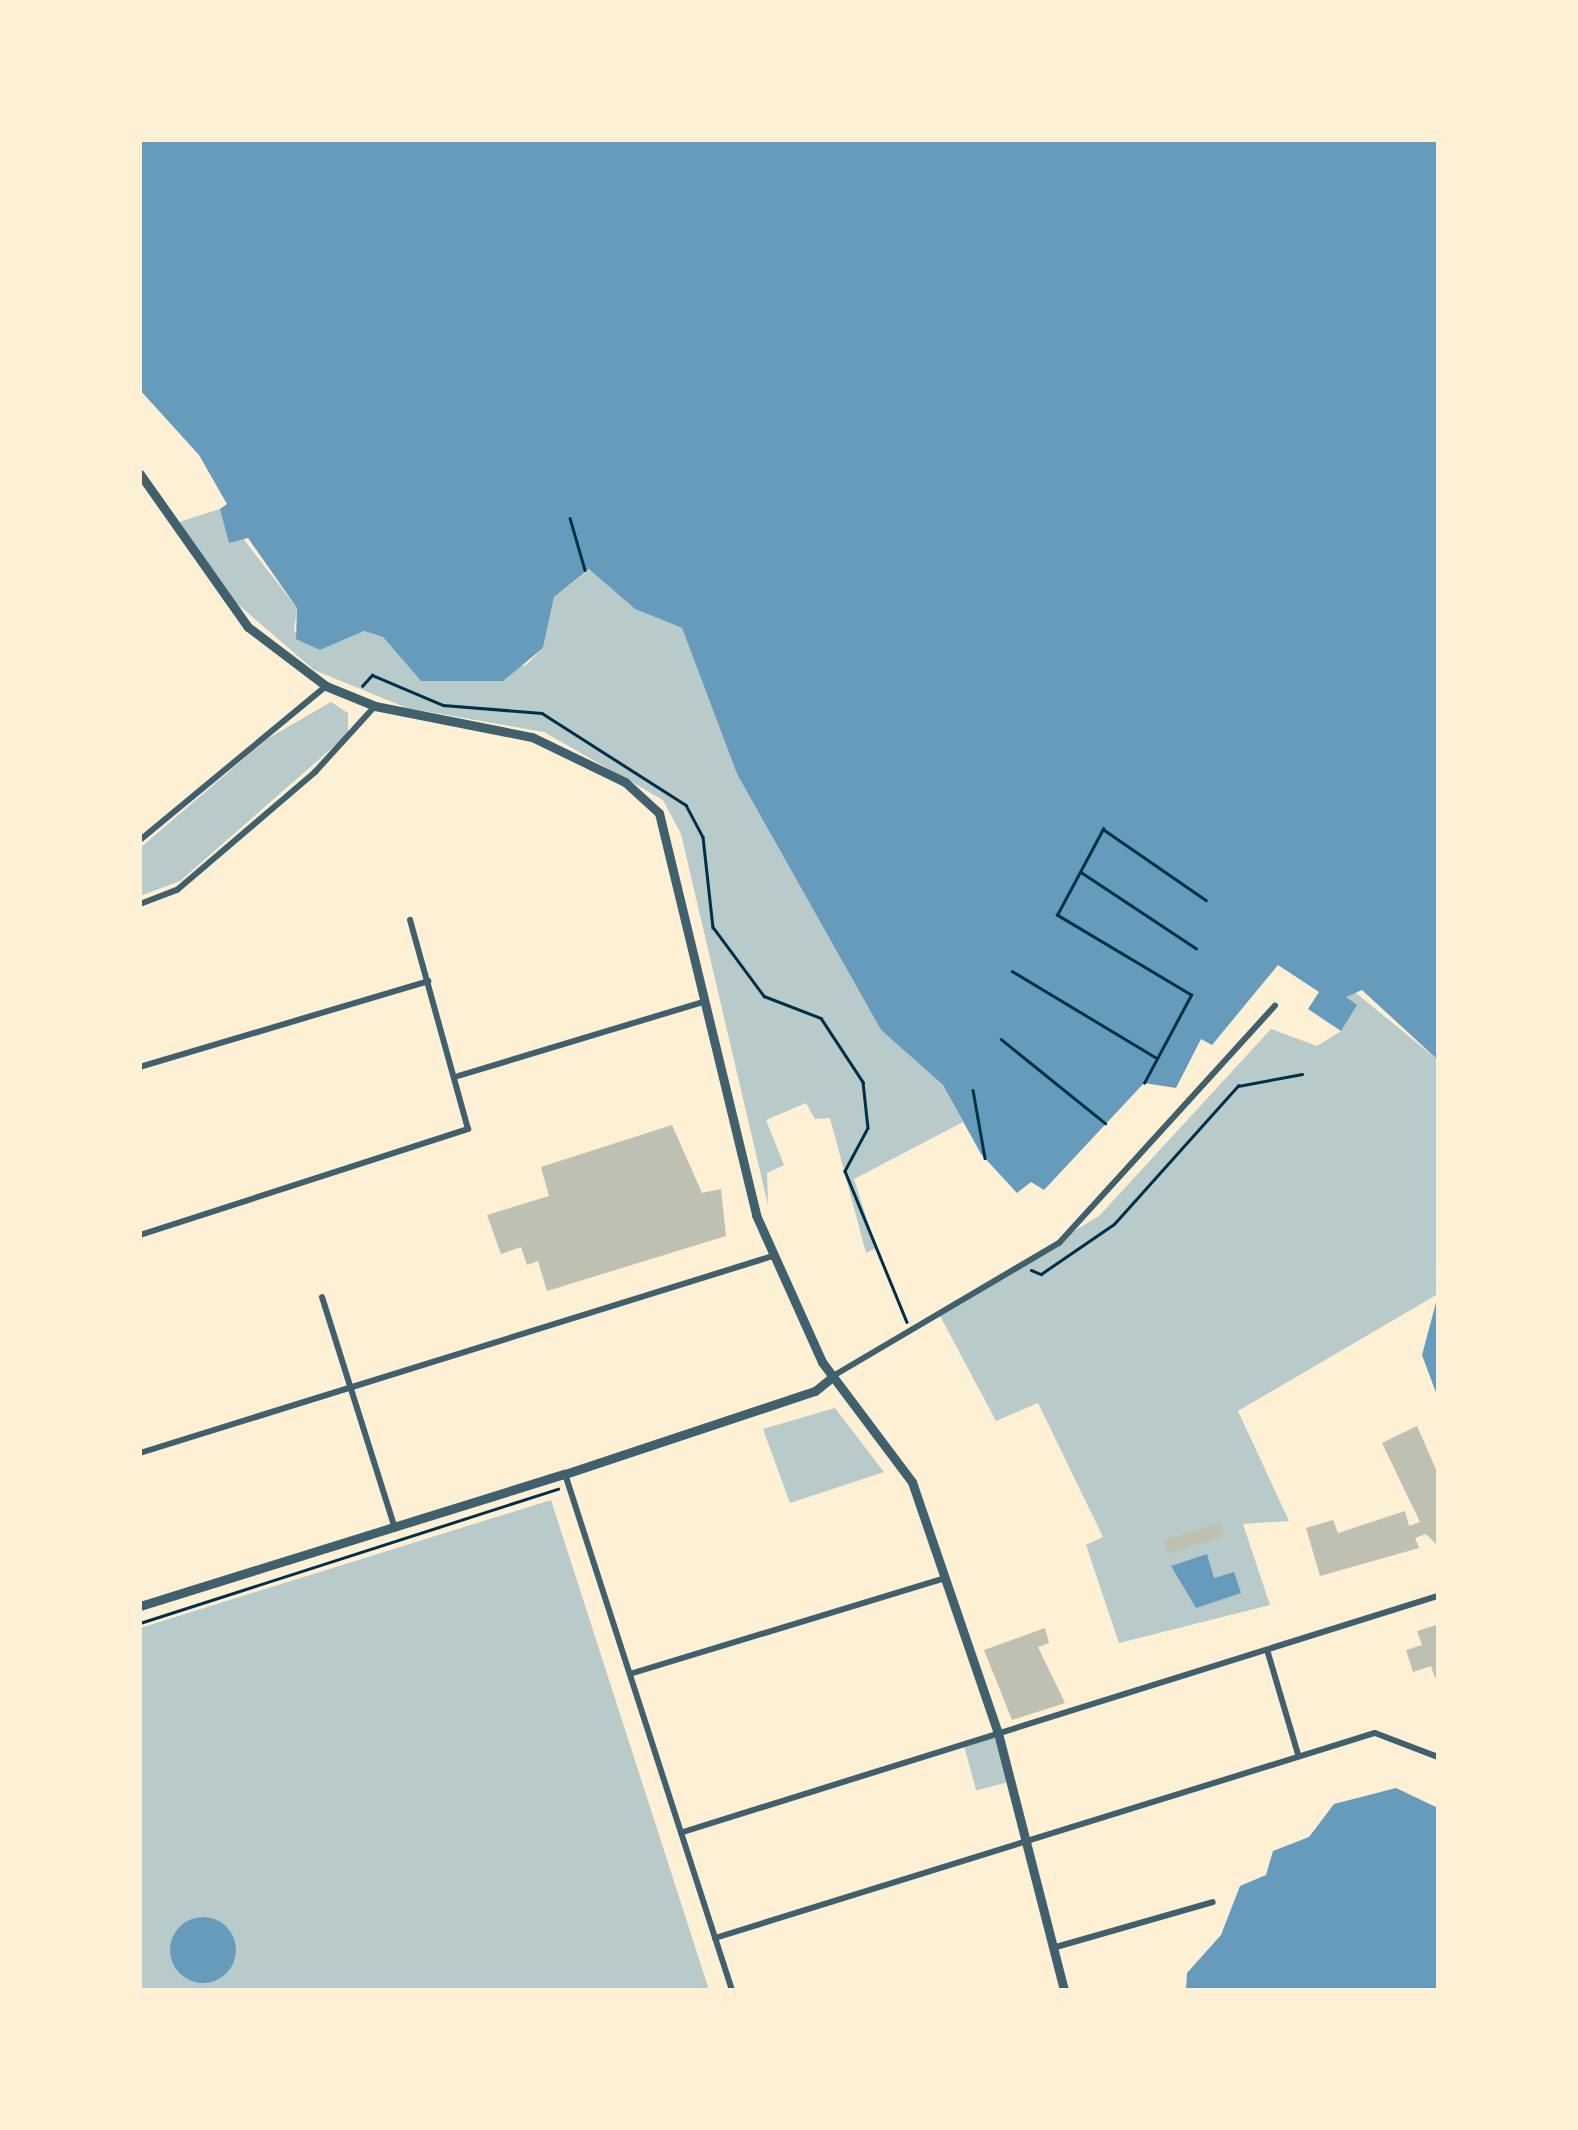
<!DOCTYPE html>
<html>
<head>
<meta charset="utf-8">
<style>
	body { margin:0 }
	#map { position:relative; width:1578px; height:2130px; overflow:hidden; background:#fdf0d5; font-family:Signika,sans-serif }
	div>[style] { position:absolute }
	.green>* { inset:0; background:#b9caca; transform-origin:0 0 }
	.water>* { inset:0; background:#669bbc }
	.round { border-radius:50% }
	.building>* { inset:0; background:#bec0b2; transform-origin:0 0 }
	.path>* { height:2.5px; margin:-1.25px; padding:0 1.25px; transform-origin:1.25px; border-radius:1.25px; background:#003049 }
	.minor>* { height:6px; margin:-3px; padding:0 3px; transform-origin:3px; border-radius:3px; background:#3f606c }
	.tertiary>* { height:9px; margin:-4.5px; padding:0 4.5px; transform-origin:4.5px; border-radius:4.5px; background:#3f606c }
	span { translate:-50% -50%; white-space:nowrap; text-align:center; line-height:1.15; -webkit-text-stroke:9px #fdf0d5; paint-order:stroke }
	.frame { position:absolute; inset:0; border:142px solid #fdf0d5; pointer-events:none }
</style>
</head>
<body>
<div id="map">
	<div class="green">
		<div style="clip-path:polygon(220px 509px,297px 608px,294px 631px,320px 650px,364px 631px,383px 637px,421px 681px,526px 665px,543px 648px,554px 597px,590px 569px,635px 609px,682px 628px,737px 774px,881px 1030px,943px 1085px,963px 1122px,854px 1179px,876px 1248px,866px 1253px,830px 1118px,815px 1119px,806px 1103px,766px 1120px,784px 1165px,767px 1173px,768px 1205px,681px 834px,663px 800px,544px 732px,407px 708px,314px 670px,233px 600px,179px 522px)"></div>
		<div style="clip-path:polygon(331px 702px,348px 713px,348px 734px,180px 881px,140px 896px,140px 848px,267px 739px)"></div>
		<div style="clip-path:polygon(1351px 989px,1438px 1060px,1438px 1294px,1238px 1411px,1289px 1521px,1243px 1524px,1270px 1605px,1119px 1643px,1086px 1545px,1103px 1537px,1038px 1403px,996px 1421px,938px 1312px,1099px 1216px,1271px 1029px,1317px 1046px,1341px 1031px,1356px 1005px,1346px 998px)"></div>
		<div style="clip-path:polygon(835px 1408px,884px 1472px,790px 1503px,763px 1429px)"></div>
		<div style="clip-path:polygon(551px 1500px,709px 1990px,140px 1990px,140px 1628px)"></div>
		<div style="left:998px;top:1733px;width:50px;height:36px;rotate:75deg"></div>
	</div>
	<div class="water">
		<div style="clip-path:polygon(141px 140px,1438px 140px,1438px 1060px,1362px 990px,1346px 997px,1357px 1005px,1341px 1031px,1308px 1009px,1319px 992px,1278px 965px,1212px 1045px,1201px 1039px,1176px 1088px,1144px 1083px,1044px 1190px,1031px 1182px,1017px 1193px,981px 1154px,943px 1085px,881px 1030px,737px 774px,682px 628px,635px 609px,589px 569px,554px 597px,543px 648px,503px 681px,421px 681px,383px 637px,364px 631px,320px 650px,296px 639px,297px 608px,248px 538px,229px 543px,220px 509px,227px 504px,199px 455px,140px 390px)"></div>
		<div style="clip-path:polygon(1438px 1295px,1438px 1398px,1422px 1355px)"></div>
		<div style="clip-path:polygon(1207px 1554px,1214px 1578px,1234px 1572px,1241px 1593px,1196px 1608px,1171px 1566px)"></div>
		<div style="clip-path:polygon(1396px 1788px,1438px 1808px,1438px 1990px,1186px 1990px,1187px 1973px,1221px 1935px,1240px 1886px,1266px 1875px,1273px 1851px,1309px 1837px,1334px 1804px)"></div>
		<div class="round" style="left:170px;top:1917px;width:66px;height:66px"></div>
	</div>
	<div class="building">
		<div style="clip-path:polygon(672px 1125px,702px 1193px,721px 1189px,726px 1236px,547px 1291px,538px 1261px,527px 1265px,521px 1247px,501px 1254px,487px 1215px,549px 1196px,541px 1167px)"></div>
		<div style="clip-path:polygon(1417px 1426px,1438px 1474px,1438px 1546px,1426px 1534px,1415px 1538px,1419px 1548px,1320px 1576px,1306px 1528px,1333px 1520px,1338px 1533px,1405px 1511px,1409px 1526px,1420px 1522px,1382px 1443px)"></div>
		<div style="left:1220px;top:1523px;width:14px;height:59px;rotate:73deg"></div>
		<div style="clip-path:polygon(1436px 1625px,1438px 1677px,1435px 1678px,1431px 1666px,1413px 1672px,1406px 1650px,1422px 1645px,1417px 1631px)"></div>
		<div style="clip-path:polygon(1045px 1628px,1049px 1643px,1038px 1647px,1065px 1703px,1012px 1720px,984px 1650px)"></div>
	</div>
	<div class="path">
		<div style="left:570px;top:518px;width:54px;rotate:73.9deg"></div>
		<div style="left:362px;top:686px;width:15px;rotate:-48deg"></div>
		<div style="left:372px;top:675px;width:77px;rotate:22.9deg"></div>
		<div style="left:443px;top:705px;width:99px;rotate:4.6deg"></div>
		<div style="left:542px;top:713px;width:171px;rotate:32.6deg"></div>
		<div style="left:686px;top:805px;width:36px;rotate:62deg"></div>
		<div style="left:703px;top:837px;width:91px;rotate:83.7deg"></div>
		<div style="left:713px;top:927px;width:86px;rotate:53.5deg"></div>
		<div style="left:764px;top:996px;width:61px;rotate:21.1deg"></div>
		<div style="left:821px;top:1018px;width:77px;rotate:56.7deg"></div>
		<div style="left:863px;top:1082px;width:46px;rotate:83.8deg"></div>
		<div style="left:868px;top:1128px;width:49px;rotate:118.1deg"></div>
		<div style="left:845px;top:1171px;width:163px;rotate:67.7deg"></div>
		<div style="left:1081px;top:872px;width:138px;rotate:33.5deg"></div>
		<div style="left:1012px;top:971px;width:167px;rotate:31deg"></div>
		<div style="left:1001px;top:1039px;width:134px;rotate:38.9deg"></div>
		<div style="left:1144px;top:1083px;width:100px;rotate:-61.9deg"></div>
		<div style="left:1191px;top:995px;width:156px;rotate:-149.2deg"></div>
		<div style="left:1057px;top:915px;width:98px;rotate:-61.9deg"></div>
		<div style="left:1103px;top:829px;width:125px;rotate:34.6deg"></div>
		<div style="left:973px;top:1090px;width:69px;rotate:80deg"></div>
		<div style="left:1031px;top:1270px;width:11px;rotate:22deg"></div>
		<div style="left:1041px;top:1274px;width:88px;rotate:-34.4deg"></div>
		<div style="left:1114px;top:1224px;width:186px;rotate:-48.1deg"></div>
		<div style="left:1238px;top:1086px;width:65px;rotate:-10.6deg"></div>
		<div style="left:140px;top:1623px;width:439px;rotate:-17.8deg"></div>
	</div>
	<div class="minor">
		<div style="left:140px;top:840px;width:241px;rotate:-39.6deg"></div>
		<div style="left:140px;top:904px;width:40px;rotate:-21deg"></div>
		<div style="left:177px;top:890px;width:182px;rotate:-40.5deg"></div>
		<div style="left:315px;top:772px;width:89px;rotate:-47.7deg"></div>
		<div style="left:140px;top:1067px;width:301px;rotate:-16.6deg"></div>
		<div style="left:458px;top:1076px;width:259px;rotate:-16.8deg"></div>
		<div style="left:140px;top:1235px;width:345px;rotate:-17.9deg"></div>
		<div style="left:468px;top:1129px;width:217px;rotate:-105.5deg"></div>
		<div style="left:322px;top:1297px;width:243px;rotate:72.5deg"></div>
		<div style="left:833px;top:1376px;width:262px;rotate:-30.5deg"></div>
		<div style="left:1059px;top:1243px;width:321px;rotate:-47.7deg"></div>
		<div style="left:140px;top:1453px;width:663px;rotate:-17.29deg"></div>
		<div style="left:565px;top:1474px;width:542px;rotate:72.07deg"></div>
		<div style="left:1268px;top:1653px;width:105px;rotate:73.5deg"></div>
		<div style="left:633px;top:1673px;width:326px;rotate:-16.9deg"></div>
		<div style="left:683px;top:1832px;width:791px;rotate:-17.36deg"></div>
		<div style="left:715px;top:1938px;width:691px;rotate:-17.26deg"></div>
		<div style="left:1375px;top:1733px;width:67px;rotate:20.9deg"></div>
		<div style="left:1056px;top:1947px;width:163px;rotate:-16deg"></div>
	</div>
	<div class="tertiary">
		<div style="left:140px;top:474px;width:187px;rotate:54.8deg"></div>
		<div style="left:248px;top:627px;width:98px;rotate:37.1deg"></div>
		<div style="left:326px;top:686px;width:53px;rotate:22.2deg"></div>
		<div style="left:375px;top:706px;width:160px;rotate:11.2deg"></div>
		<div style="left:532px;top:737px;width:103px;rotate:25.8deg"></div>
		<div style="left:625px;top:782px;width:46px;rotate:42.4deg"></div>
		<div style="left:659px;top:813px;width:414px;rotate:76.4deg"></div>
		<div style="left:756px;top:1215px;width:161px;rotate:65.8deg"></div>
		<div style="left:822px;top:1362px;width:150px;rotate:53.1deg"></div>
		<div style="left:912px;top:1482px;width:265px;rotate:71.1deg"></div>
		<div style="left:998px;top:1733px;width:265px;rotate:75.6deg"></div>
		<div style="left:140px;top:1606px;width:445px;rotate:-17.3deg"></div>
		<div style="left:565px;top:1474px;width:263px;rotate:-18.4deg"></div>
		<div style="left:815px;top:1391px;width:22px;rotate:-39deg"></div>
	</div>
	<div class="frame"></div>
</div>
</body>
</html>
